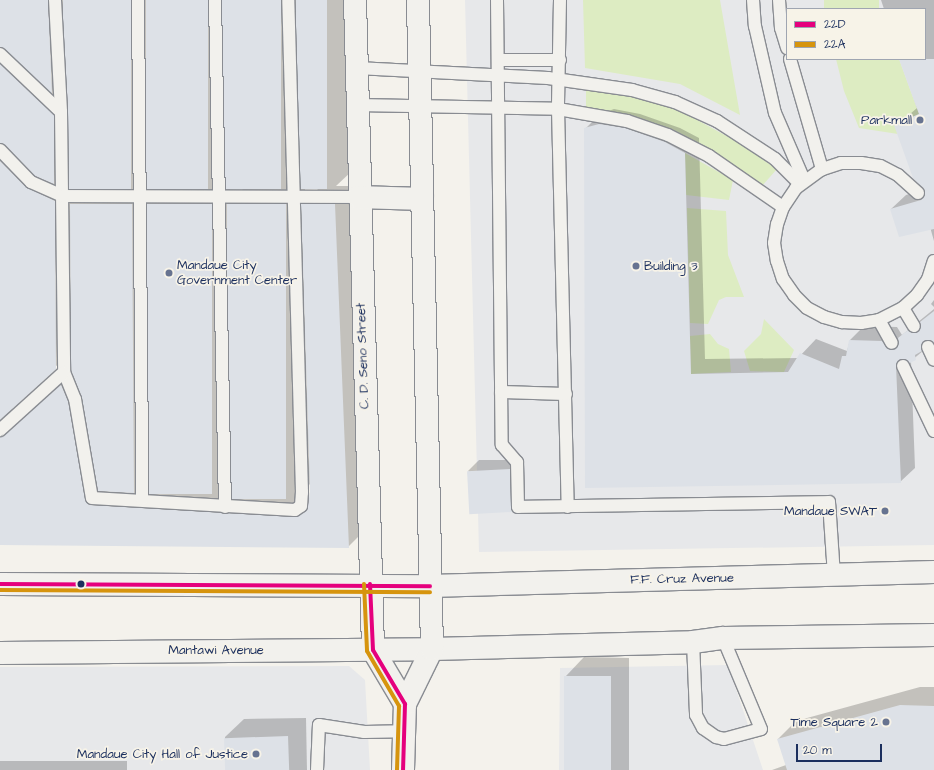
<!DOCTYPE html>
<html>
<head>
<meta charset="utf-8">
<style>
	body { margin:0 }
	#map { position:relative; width:934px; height:770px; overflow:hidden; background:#f4f2ec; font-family:"Architects Daughter",sans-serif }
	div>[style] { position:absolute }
	.built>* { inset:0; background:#e7e8ea }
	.green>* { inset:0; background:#ddecc2; transform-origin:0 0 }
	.shadow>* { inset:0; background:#0003; transform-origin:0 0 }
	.building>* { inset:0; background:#dde1e7; transform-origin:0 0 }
	.roads { filter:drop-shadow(1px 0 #898c92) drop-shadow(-1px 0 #898c92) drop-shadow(0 1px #898c92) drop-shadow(0 -1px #898c92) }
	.lane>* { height:12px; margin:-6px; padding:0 6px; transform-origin:6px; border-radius:6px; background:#f2f1ed }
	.secondary>* { height:22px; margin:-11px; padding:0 11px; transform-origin:11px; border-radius:11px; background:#f2f1ed }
	.bus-1>* { height:4px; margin:-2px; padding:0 2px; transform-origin:2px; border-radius:2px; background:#e5007d }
	.bus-2>* { height:4px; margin:-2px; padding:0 2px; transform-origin:2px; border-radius:2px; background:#d6940e }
	.dots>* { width:11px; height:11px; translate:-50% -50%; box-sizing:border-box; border:2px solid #f7f3e8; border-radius:50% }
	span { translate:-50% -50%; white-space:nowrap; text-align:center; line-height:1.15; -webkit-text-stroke:3.5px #f7f3e8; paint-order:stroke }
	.poi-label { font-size:13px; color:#1b2f5e }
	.right { translate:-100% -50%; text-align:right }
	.left { translate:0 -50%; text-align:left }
	.street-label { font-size:13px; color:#1b2f5e }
	.legend { position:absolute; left:786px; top:8px; width:140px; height:52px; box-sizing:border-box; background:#f7f3e8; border:1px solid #9fa5b1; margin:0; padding:5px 7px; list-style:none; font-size:12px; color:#1b2f5e }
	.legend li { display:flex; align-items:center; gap:8px; height:20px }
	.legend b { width:20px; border:1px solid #9fa5b1 }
	.scale { position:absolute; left:796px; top:744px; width:86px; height:18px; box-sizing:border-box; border:2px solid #1b2f5e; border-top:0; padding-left:5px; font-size:12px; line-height:14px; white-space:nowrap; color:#1b2f5e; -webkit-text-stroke:3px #f7f3e8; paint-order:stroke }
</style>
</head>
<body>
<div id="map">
	<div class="built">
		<div style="clip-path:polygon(evenodd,465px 0,934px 0,934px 545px,479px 552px,465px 0,787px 9px,925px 9px,925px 59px,787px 59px,787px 9px)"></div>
		<div style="clip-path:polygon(728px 665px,763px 770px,559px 770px,560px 668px)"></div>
		<div style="clip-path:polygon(349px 666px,365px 680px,370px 770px,0 770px,0 667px)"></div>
	</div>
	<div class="green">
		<div style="clip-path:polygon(583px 0,720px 0,740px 115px,680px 84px,585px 68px)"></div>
		<div style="left:824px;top:0;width:55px;height:9px"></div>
		<div style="clip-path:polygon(836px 59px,899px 59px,919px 114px,895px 125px,898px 134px,859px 128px,844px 91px)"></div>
		<div style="clip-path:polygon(586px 90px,610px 91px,679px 110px,732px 139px,777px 169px,762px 186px,701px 146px,586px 109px)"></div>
		<div style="clip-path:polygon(685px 153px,733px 180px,729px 200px,686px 195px)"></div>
		<div style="clip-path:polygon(687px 208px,726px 211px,728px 255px,744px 297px,726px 297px,719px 300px,708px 324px,690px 323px)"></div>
		<div style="clip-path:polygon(764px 319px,794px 350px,784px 372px,750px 371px,744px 351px,761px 334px)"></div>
		<div style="clip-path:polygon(710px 334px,718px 344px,729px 349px,731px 372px,691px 374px,690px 336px)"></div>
	</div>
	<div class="shadow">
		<div style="clip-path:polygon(evenodd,0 0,346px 0,353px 170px,336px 186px,353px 186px,367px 528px,348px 547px,0 544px,0 0,66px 78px,67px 92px,60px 85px,66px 78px,0 0,70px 168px,70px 181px,61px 176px,70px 168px,0 0,148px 171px,148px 185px,134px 185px,148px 171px,0 0,227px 172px,227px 186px,213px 186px,227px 172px,0 0,301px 172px,302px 186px,288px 186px,301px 172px,0 0,73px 188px,87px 188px,73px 201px,73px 188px,0 0,151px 188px,164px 188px,151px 202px,151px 188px,0 0,230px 188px,244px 188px,230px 202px,230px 188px,0 0,305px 188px,319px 188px,305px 202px,305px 188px,0 0,72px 351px,74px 373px,25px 417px,17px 419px,11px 413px,13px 407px,72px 351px,0 0,150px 476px,150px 489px,138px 488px,150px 476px,0 0,233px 481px,233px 495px,220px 494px,233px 481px,0 0,310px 484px,310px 498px,297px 497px,310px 484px)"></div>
		<div style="clip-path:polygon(881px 0,934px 0,934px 241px,930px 227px,891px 209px,906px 195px,925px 189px,896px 126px,917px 108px,901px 59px,925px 59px,925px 9px,884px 9px)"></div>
		<div style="clip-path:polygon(614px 109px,640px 114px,680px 128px,699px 138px,705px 359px,798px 358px,816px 339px,847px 351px,850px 340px,864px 326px,897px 327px,902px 335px,934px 309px,934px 341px,932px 340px,930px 345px,911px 361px,915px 468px,900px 482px,586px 487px,585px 129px,600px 114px)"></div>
		<div style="clip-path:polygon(934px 300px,934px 307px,931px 304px)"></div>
		<div style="clip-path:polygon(479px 460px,520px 460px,522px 501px,511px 511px,468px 471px)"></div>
		<div style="clip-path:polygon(584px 657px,629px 658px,629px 770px,565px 770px,566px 676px)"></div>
		<div style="clip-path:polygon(920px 687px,934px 687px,934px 770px,772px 770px,786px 765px,778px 739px,796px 721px)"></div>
		<div style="clip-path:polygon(306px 718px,307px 770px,226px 770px,225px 737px,244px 719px)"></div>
		<div style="left:0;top:761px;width:127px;height:9px"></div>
	</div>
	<div class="building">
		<div style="clip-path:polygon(0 0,48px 0,52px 94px,5px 49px,0 47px)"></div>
		<div style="left:63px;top:0;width:68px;height:189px"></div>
		<div style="left:146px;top:0;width:62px;height:189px"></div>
		<div style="left:222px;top:0;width:59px;height:189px"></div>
		<div style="left:296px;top:0;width:31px;height:189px"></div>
		<div style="clip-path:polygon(899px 59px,934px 59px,934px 229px,899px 237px,890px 209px,921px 200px,925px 194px,923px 188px,913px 178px,894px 125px,919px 114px)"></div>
		<div style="clip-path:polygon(0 64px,54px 115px,54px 184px,35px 176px,5px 145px,0 143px)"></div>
		<div style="clip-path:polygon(599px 124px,625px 128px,665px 142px,685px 153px,691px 374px,788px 372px,800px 353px,839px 369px,842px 356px,846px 356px,849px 340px,882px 341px,888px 349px,895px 350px,899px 343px,898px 338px,908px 330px,914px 333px,918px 332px,921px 326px,920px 322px,934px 311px,934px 343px,925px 340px,921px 346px,922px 351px,915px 355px,916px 360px,910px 363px,900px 359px,896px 365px,901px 483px,585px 488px,584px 128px)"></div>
		<div style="clip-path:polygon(0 161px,26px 187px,55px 201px,56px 369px,0 420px)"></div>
		<div style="clip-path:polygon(70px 204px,132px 204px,134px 493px,98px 491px,82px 398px,71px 370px)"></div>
		<div style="left:147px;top:204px;width:65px;height:290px"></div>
		<div style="left:227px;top:204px;width:59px;height:295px"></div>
		<div style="clip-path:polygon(301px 204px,335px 204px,349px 548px,0 545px,0 437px,61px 385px,68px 401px,85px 499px,89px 505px,295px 517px,307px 510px,310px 492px)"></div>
		<div style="left:510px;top:469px;width:43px;height:43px;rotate:87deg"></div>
		<div style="left:564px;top:676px;width:47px;height:94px"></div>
		<div style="clip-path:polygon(900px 705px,934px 706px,934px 770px,787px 770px,777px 739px)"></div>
		<div style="left:288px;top:736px;width:34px;height:64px;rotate:88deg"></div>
	</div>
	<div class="roads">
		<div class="lane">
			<div style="left:55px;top:0;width:112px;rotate:86.9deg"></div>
			<div style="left:61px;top:112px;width:260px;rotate:89.3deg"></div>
			<div style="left:64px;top:372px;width:29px;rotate:68deg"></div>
			<div style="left:75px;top:399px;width:100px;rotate:80.3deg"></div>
			<div style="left:92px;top:498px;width:203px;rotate:3.4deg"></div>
			<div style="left:295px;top:510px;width:7px;rotate:-34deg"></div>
			<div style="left:301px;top:506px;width:14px;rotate:-86deg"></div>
			<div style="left:302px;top:492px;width:492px;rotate:-91.6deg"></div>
			<div style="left:138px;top:0;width:499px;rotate:89.5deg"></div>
			<div style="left:215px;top:0;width:507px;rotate:88.87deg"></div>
			<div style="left:497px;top:0;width:445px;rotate:89.4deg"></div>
			<div style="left:502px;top:445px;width:23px;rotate:49deg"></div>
			<div style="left:517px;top:462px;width:45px;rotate:88.7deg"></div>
			<div style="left:518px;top:507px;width:311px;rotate:-0.9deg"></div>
			<div style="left:829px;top:502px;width:74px;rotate:86.1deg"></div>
			<div style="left:560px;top:0;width:109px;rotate:91.1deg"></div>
			<div style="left:558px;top:109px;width:398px;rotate:88.6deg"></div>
			<div style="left:753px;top:0;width:26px;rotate:86deg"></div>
			<div style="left:755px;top:26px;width:89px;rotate:77.1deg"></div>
			<div style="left:775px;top:113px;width:73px;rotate:66.6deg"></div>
			<div style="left:779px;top:0;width:28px;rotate:86deg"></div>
			<div style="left:781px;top:28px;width:21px;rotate:73deg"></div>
			<div style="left:0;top:54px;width:84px;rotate:43.6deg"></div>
			<div style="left:790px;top:59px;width:115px;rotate:73.8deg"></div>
			<div style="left:498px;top:60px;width:62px"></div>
			<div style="left:357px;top:68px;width:191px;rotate:3deg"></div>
			<div style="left:548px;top:78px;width:85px;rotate:8.1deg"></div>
			<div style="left:632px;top:90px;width:45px;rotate:15.6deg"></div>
			<div style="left:675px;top:102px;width:46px;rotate:24.3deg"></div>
			<div style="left:717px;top:121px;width:69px;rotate:33.2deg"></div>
			<div style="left:775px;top:159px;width:35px;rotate:45deg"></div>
			<div style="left:357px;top:105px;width:201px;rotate:1.1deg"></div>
			<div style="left:558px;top:109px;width:70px;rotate:9.9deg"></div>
			<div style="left:627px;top:121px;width:43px;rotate:18.9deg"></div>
			<div style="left:668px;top:135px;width:46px;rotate:27.1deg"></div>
			<div style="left:709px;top:156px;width:90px;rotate:34.6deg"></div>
			<div style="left:0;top:150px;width:45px;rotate:45.9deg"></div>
			<div style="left:31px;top:182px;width:34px;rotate:24deg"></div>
			<div style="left:62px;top:196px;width:297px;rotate:0.2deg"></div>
			<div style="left:918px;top:193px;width:27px;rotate:-138deg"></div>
			<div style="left:898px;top:175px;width:20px;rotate:-153deg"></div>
			<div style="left:880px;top:166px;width:19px;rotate:-171deg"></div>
			<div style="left:861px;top:163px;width:20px;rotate:180deg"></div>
			<div style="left:841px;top:163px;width:20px;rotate:162deg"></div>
			<div style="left:822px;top:169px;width:32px;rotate:144deg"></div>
			<div style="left:796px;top:188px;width:23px;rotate:124deg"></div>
			<div style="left:783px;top:207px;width:18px;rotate:109deg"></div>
			<div style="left:777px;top:224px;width:19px;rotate:99deg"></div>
			<div style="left:774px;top:243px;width:18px;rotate:81deg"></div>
			<div style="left:777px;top:261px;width:19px;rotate:72deg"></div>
			<div style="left:783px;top:279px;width:19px;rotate:55deg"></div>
			<div style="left:794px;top:295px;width:18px;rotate:45deg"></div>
			<div style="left:807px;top:308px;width:19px;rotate:28deg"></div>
			<div style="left:824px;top:317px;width:19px;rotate:16deg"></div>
			<div style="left:842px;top:322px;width:19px;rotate:3deg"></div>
			<div style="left:861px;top:323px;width:18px;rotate:-9deg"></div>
			<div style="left:879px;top:320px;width:27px;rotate:-27deg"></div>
			<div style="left:903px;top:308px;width:19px;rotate:-43deg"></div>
			<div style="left:917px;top:295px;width:19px;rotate:-55deg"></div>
			<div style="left:928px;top:279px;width:19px;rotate:-72deg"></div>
			<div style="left:903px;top:308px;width:21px;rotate:59deg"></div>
			<div style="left:879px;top:320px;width:26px;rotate:61deg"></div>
			<div style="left:928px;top:347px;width:14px;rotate:65deg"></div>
			<div style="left:903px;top:366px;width:72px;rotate:64.5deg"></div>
			<div style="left:501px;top:392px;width:65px;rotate:1.8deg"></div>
			<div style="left:0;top:430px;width:86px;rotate:-42.2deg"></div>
			<div style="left:693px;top:642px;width:73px;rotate:87.6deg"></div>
			<div style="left:696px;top:715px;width:15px;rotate:62deg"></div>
			<div style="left:703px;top:728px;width:16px;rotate:35deg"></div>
			<div style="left:716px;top:737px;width:8px;rotate:14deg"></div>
			<div style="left:724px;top:739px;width:38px;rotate:-15deg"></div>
			<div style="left:761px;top:729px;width:99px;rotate:-112.7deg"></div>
			<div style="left:317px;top:770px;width:45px;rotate:-87.5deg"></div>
			<div style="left:319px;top:725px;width:46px;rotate:8.8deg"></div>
			<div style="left:364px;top:732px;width:39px;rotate:-1deg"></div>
		</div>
		<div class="secondary">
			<div style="left:355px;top:0;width:650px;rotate:88.41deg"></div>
			<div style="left:373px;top:650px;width:63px;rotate:59.3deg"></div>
			<div style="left:359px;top:197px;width:63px;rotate:1.8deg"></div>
			<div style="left:0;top:584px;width:430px;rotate:0.3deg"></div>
			<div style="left:430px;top:586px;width:504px;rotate:-1.59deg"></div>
			<div style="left:0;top:653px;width:432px;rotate:-0.5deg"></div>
			<div style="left:432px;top:649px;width:261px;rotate:-1.5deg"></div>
			<div style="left:693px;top:642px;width:30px;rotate:-8deg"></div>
			<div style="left:723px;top:638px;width:211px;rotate:-0.8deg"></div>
			<div style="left:403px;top:770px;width:66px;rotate:-88.3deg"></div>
			<div style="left:405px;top:704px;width:61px;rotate:-63.9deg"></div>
			<div style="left:432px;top:649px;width:649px;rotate:-91.24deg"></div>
		</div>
	</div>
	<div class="bus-1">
		<div style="left:0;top:584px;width:430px;rotate:0.3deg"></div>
		<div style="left:370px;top:584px;width:66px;rotate:87.4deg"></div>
		<div style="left:373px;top:650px;width:63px;rotate:59.3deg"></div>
		<div style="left:405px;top:704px;width:66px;rotate:91.7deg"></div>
	</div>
	<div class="bus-2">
		<div style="left:364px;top:584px;width:67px;rotate:87.4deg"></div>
		<div style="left:367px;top:651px;width:64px;rotate:59.8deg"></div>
		<div style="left:399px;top:706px;width:64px;rotate:91.8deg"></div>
		<div style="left:0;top:590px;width:430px;rotate:0.3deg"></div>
	</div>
	<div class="dots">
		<div style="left:920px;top:120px;background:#677390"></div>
		<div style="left:636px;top:266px;background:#677390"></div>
		<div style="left:169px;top:273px;background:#677390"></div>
		<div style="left:885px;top:511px;background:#677390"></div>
		<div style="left:81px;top:584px;background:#1b2f5e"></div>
		<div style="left:886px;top:722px;background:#677390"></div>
		<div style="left:256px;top:754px;background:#677390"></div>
	</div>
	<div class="poi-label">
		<span class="right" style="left:912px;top:120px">Parkmall</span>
		<span class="left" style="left:177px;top:273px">Mandaue City<br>Government Center</span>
		<span class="left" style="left:644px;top:266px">Building 3</span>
		<span class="right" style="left:877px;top:511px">Mandaue SWAT</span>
		<span class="right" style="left:878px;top:722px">Time Square 2</span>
		<span class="right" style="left:248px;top:754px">Mandaue City Hall of Justice</span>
	</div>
	<div class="street-label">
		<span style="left:363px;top:356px;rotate:-92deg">C. D. Seno Street</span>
		<span style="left:682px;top:579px;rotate:-1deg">F.F. Cruz Avenue</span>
		<span style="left:216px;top:650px">Mantawi Avenue</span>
	</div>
	<ul class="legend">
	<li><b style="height:5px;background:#e5007d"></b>22D</li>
	<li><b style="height:5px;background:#d6940e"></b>22A</li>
	</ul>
	<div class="scale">20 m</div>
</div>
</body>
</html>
